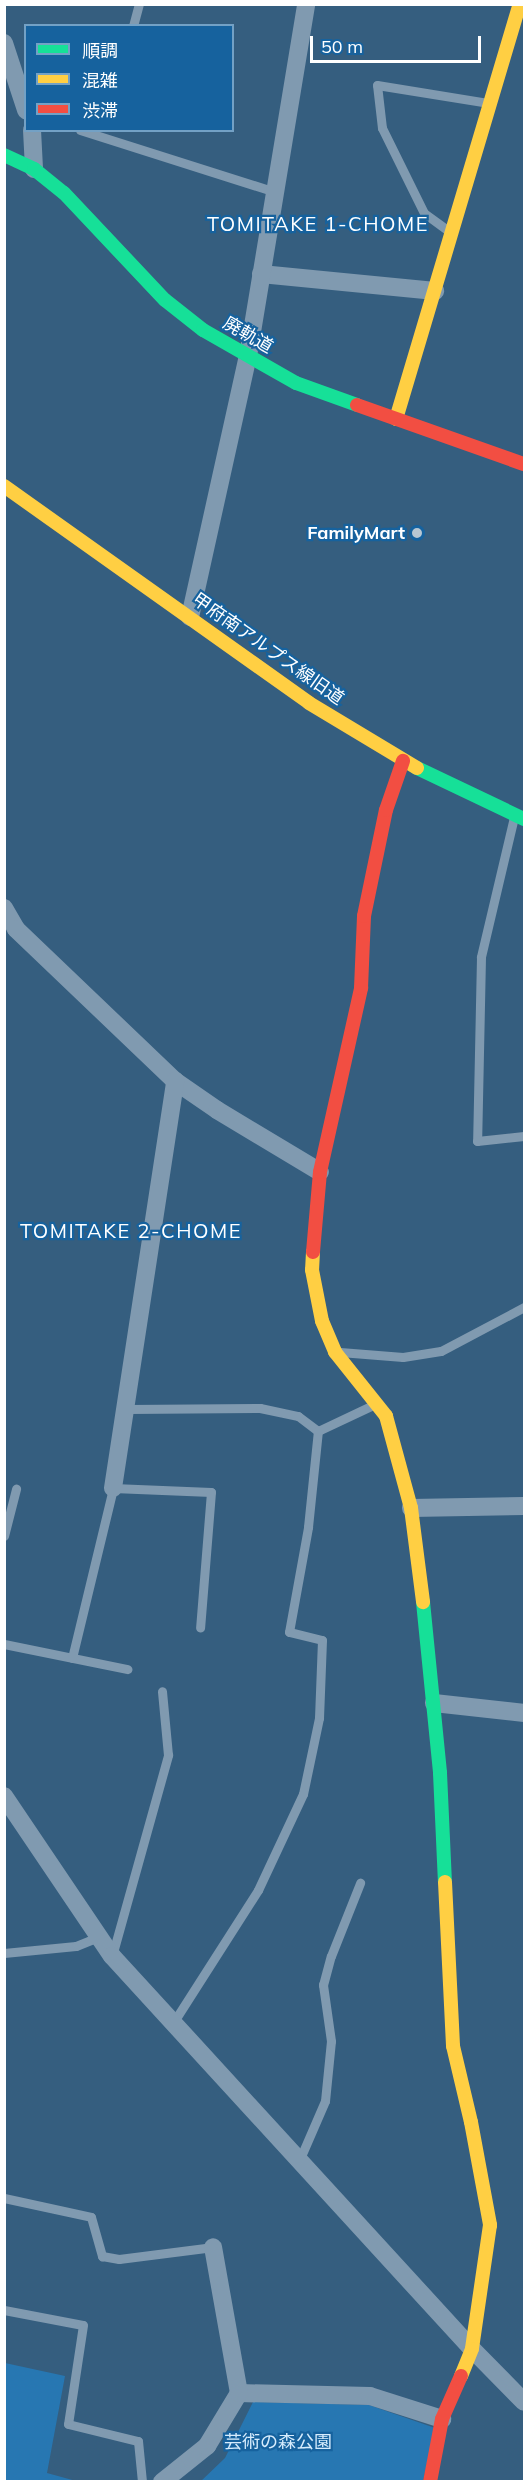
<!DOCTYPE html>
<html>
<head>
<meta charset="utf-8">
<style>
	body { margin:0 }
	#map { position:relative; width:529px; height:2486px; overflow:hidden; background:#355e7f; font-family:Mulish,"Noto Sans JP",sans-serif }
	div>[style] { position:absolute }
	.green>* { inset:0; background:#2777b2 }
	.lane>* { height:9px; margin:-4.5px; padding:0 4.5px; transform-origin:4.5px; border-radius:4.5px; background:#809ab0 }
	.street>* { height:18px; margin:-9px; padding:0 9px; transform-origin:9px; border-radius:9px; background:#809ab0 }
	.fast>* { height:14px; margin:-7px; padding:0 7px; transform-origin:7px; border-radius:7px; background:#16e098 }
	.slow>* { height:14px; margin:-7px; padding:0 7px; transform-origin:7px; border-radius:7px; background:#ffcf43 }
	.jam>* { height:14px; margin:-7px; padding:0 7px; transform-origin:7px; border-radius:7px; background:#f24e42 }
	.dots>* { width:16px; height:16px; translate:-50% -50%; box-sizing:border-box; border:3px solid #16629e; border-radius:50% }
	span { translate:-50% -50%; white-space:nowrap; text-align:center; line-height:1.15; -webkit-text-stroke:4.5px #16629e; paint-order:stroke }
	.street-label { font-size:18px; color:#fff }
	.poi-label { font-size:18px; color:#fff; font-weight:700 }
	.right { translate:-100% -50%; text-align:right }
	.park-label { font-size:18px; color:#d6ecfd }
	.neighbourhood-label { font-size:20px; color:#fff; letter-spacing:1.5px }
	.frame { position:absolute; inset:0; border:6px solid #fff; pointer-events:none }
	.legend { position:absolute; left:24px; top:24px; width:210px; height:108px; box-sizing:border-box; background:#16629e; border:2px solid #73a1c5; margin:0; padding:8px 10px; list-style:none; font-size:18px; color:#fff }
	.legend li { display:flex; align-items:center; gap:12px; height:30px }
	.legend b { width:30px; border:2px solid #73a1c5 }
	.scale { position:absolute; left:310px; top:36px; width:171px; height:27px; box-sizing:border-box; border:3px solid #fff; border-top:0; padding-left:8px; font-size:18px; line-height:21px; white-space:nowrap; color:#fff; -webkit-text-stroke:4px #16629e; paint-order:stroke }
</style>
</head>
<body>
<div id="map">
	<div class="green">
		<div style="clip-path:polygon(5px 2363px,65px 2376px,47px 2473px,76px 2481px,5px 2481px)"></div>
		<div style="clip-path:polygon(253px 2402px,369px 2405px,435px 2428px,423px 2481px,200px 2482px,225px 2458px)"></div>
	</div>
	<div class="lane">
		<div style="left:133px;top:26px;width:23px;rotate:-75deg"></div>
		<div style="left:80px;top:130px;width:205px;rotate:17.6deg"></div>
		<div style="left:450px;top:232px;width:32px;rotate:-144deg"></div>
		<div style="left:424px;top:213px;width:95px;rotate:-116.3deg"></div>
		<div style="left:382px;top:128px;width:43px;rotate:-96.6deg"></div>
		<div style="left:377px;top:85px;width:112px;rotate:9.2deg"></div>
		<div style="left:514px;top:817px;width:144px;rotate:103.3deg"></div>
		<div style="left:481px;top:957px;width:184px;rotate:91.2deg"></div>
		<div style="left:477px;top:1141px;width:47px;rotate:-6.1deg"></div>
		<div style="left:340px;top:1352px;width:63px;rotate:4.5deg"></div>
		<div style="left:403px;top:1357px;width:38px;rotate:-9deg"></div>
		<div style="left:441px;top:1351px;width:94px;rotate:-27.9deg"></div>
		<div style="left:127px;top:1409px;width:133px;rotate:-0.4deg"></div>
		<div style="left:260px;top:1408px;width:39px;rotate:12deg"></div>
		<div style="left:298px;top:1416px;width:25px;rotate:37deg"></div>
		<div style="left:4px;top:1536px;width:49px;rotate:-75.7deg"></div>
		<div style="left:4px;top:1644px;width:126px;rotate:11.5deg"></div>
		<div style="left:72px;top:1658px;width:175px;rotate:-76.4deg"></div>
		<div style="left:113px;top:1488px;width:98px;rotate:2.3deg"></div>
		<div style="left:211px;top:1492px;width:136px;rotate:94.6deg"></div>
		<div style="left:4px;top:1953px;width:72px;rotate:-5.6deg"></div>
		<div style="left:76px;top:1946px;width:24px;rotate:-22deg"></div>
		<div style="left:112px;top:1956px;width:209px;rotate:-74.4deg"></div>
		<div style="left:168px;top:1755px;width:64px;rotate:-95.4deg"></div>
		<div style="left:173px;top:2023px;width:158px;rotate:-57.4deg"></div>
		<div style="left:258px;top:1890px;width:106px;rotate:-64.9deg"></div>
		<div style="left:303px;top:1794px;width:78px;rotate:-78.1deg"></div>
		<div style="left:319px;top:1718px;width:78px;rotate:-87.8deg"></div>
		<div style="left:322px;top:1640px;width:34px;rotate:-166deg"></div>
		<div style="left:289px;top:1632px;width:107px;rotate:-79.7deg"></div>
		<div style="left:308px;top:1527px;width:97px;rotate:-84.1deg"></div>
		<div style="left:318px;top:1431px;width:63px;rotate:-25.3deg"></div>
		<div style="left:299px;top:2161px;width:65px;rotate:-66.6deg"></div>
		<div style="left:325px;top:2101px;width:60px;rotate:-84.3deg"></div>
		<div style="left:331px;top:2041px;width:57px;rotate:-98.1deg"></div>
		<div style="left:323px;top:1985px;width:30px;rotate:-75deg"></div>
		<div style="left:331px;top:1956px;width:79px;rotate:-68.3deg"></div>
		<div style="left:4px;top:2198px;width:89px;rotate:12.3deg"></div>
		<div style="left:91px;top:2217px;width:41px;rotate:74.2deg"></div>
		<div style="left:102px;top:2256px;width:17px;rotate:10deg"></div>
		<div style="left:119px;top:2259px;width:95px;rotate:-7.3deg"></div>
		<div style="left:4px;top:2310px;width:80px;rotate:10.8deg"></div>
		<div style="left:83px;top:2325px;width:100px;rotate:98.6deg"></div>
		<div style="left:68px;top:2424px;width:72px;rotate:13.7deg"></div>
		<div style="left:138px;top:2441px;width:41px;rotate:84.4deg"></div>
	</div>
	<div class="street">
		<div style="left:4px;top:43px;width:71px;rotate:71.8deg"></div>
		<div style="left:32px;top:130px;width:39px;rotate:87deg"></div>
		<div style="left:261px;top:274px;width:175px;rotate:5.6deg"></div>
		<div style="left:190px;top:617px;width:267px;rotate:-77.5deg"></div>
		<div style="left:248px;top:356px;width:357px;rotate:-80.6deg"></div>
		<div style="left:4px;top:908px;width:24px;rotate:60deg"></div>
		<div style="left:16px;top:929px;width:220px;rotate:43.7deg"></div>
		<div style="left:175px;top:1081px;width:51px;rotate:34.6deg"></div>
		<div style="left:217px;top:1110px;width:120px;rotate:31deg"></div>
		<div style="left:113px;top:1488px;width:412px;rotate:-81.3deg"></div>
		<div style="left:411px;top:1508px;width:113px;rotate:-1deg"></div>
		<div style="left:434px;top:1703px;width:91px;rotate:6.3deg"></div>
		<div style="left:4px;top:1796px;width:193px;rotate:56deg"></div>
		<div style="left:112px;top:1956px;width:533px;rotate:47.51deg"></div>
		<div style="left:472px;top:2349px;width:74px;rotate:45.5deg"></div>
		<div style="left:239px;top:2393px;width:131px;rotate:1.3deg"></div>
		<div style="left:370px;top:2396px;width:76px;rotate:17.7deg"></div>
		<div style="left:162px;top:2482px;width:58px;rotate:-38.7deg"></div>
		<div style="left:207px;top:2446px;width:62px;rotate:-58.9deg"></div>
		<div style="left:239px;top:2393px;width:148px;rotate:-100.1deg"></div>
	</div>
	<div class="fast">
		<div style="left:4px;top:155px;width:33px;rotate:25deg"></div>
		<div style="left:34px;top:169px;width:38px;rotate:39deg"></div>
		<div style="left:64px;top:193px;width:147px;rotate:46.7deg"></div>
		<div style="left:165px;top:300px;width:48px;rotate:38.3deg"></div>
		<div style="left:203px;top:330px;width:107px;rotate:29.7deg"></div>
		<div style="left:296px;top:383px;width:65px;rotate:19.8deg"></div>
		<div style="left:417px;top:768px;width:119px;rotate:25.5deg"></div>
		<div style="left:423px;top:1602px;width:172px;rotate:84.3deg"></div>
		<div style="left:440px;top:1773px;width:109px;rotate:87.4deg"></div>
	</div>
	<div class="slow">
		<div style="left:396px;top:419px;width:433px;rotate:-73.4deg"></div>
		<div style="left:4px;top:486px;width:374px;rotate:35.4deg"></div>
		<div style="left:309px;top:703px;width:126px;rotate:31deg"></div>
		<div style="left:313px;top:1252px;width:18px;rotate:93deg"></div>
		<div style="left:312px;top:1270px;width:52px;rotate:78.9deg"></div>
		<div style="left:322px;top:1321px;width:34px;rotate:67deg"></div>
		<div style="left:335px;top:1352px;width:82px;rotate:51.4deg"></div>
		<div style="left:386px;top:1416px;width:95px;rotate:74.8deg"></div>
		<div style="left:411px;top:1508px;width:95px;rotate:82.7deg"></div>
		<div style="left:445px;top:1882px;width:164px;rotate:87.2deg"></div>
		<div style="left:453px;top:2046px;width:78px;rotate:76.7deg"></div>
		<div style="left:471px;top:2122px;width:105px;rotate:79.5deg"></div>
		<div style="left:490px;top:2225px;width:125px;rotate:98.3deg"></div>
		<div style="left:472px;top:2349px;width:29px;rotate:112deg"></div>
	</div>
	<div class="jam">
		<div style="left:357px;top:405px;width:177px;rotate:19.5deg"></div>
		<div style="left:313px;top:1252px;width:80px;rotate:-85deg"></div>
		<div style="left:320px;top:1172px;width:189px;rotate:-77.4deg"></div>
		<div style="left:361px;top:988px;width:72px;rotate:-87.6deg"></div>
		<div style="left:364px;top:916px;width:108px;rotate:-78.3deg"></div>
		<div style="left:386px;top:810px;width:52px;rotate:-70.9deg"></div>
		<div style="left:430px;top:2482px;width:64px;rotate:-79.2deg"></div>
		<div style="left:442px;top:2419px;width:47px;rotate:-66.2deg"></div>
	</div>
	<div class="dots">
		<div style="left:417px;top:533px;background:#b8c7d2"></div>
	</div>
	<div class="street-label">
		<span style="left:248px;top:335px;rotate:30deg">廃軌道</span>
		<span style="left:268px;top:649px;rotate:35deg">甲府南アルプス線旧道</span>
	</div>
	<div class="poi-label">
		<span class="right" style="left:405px;top:533px">FamilyMart</span>
	</div>
	<div class="park-label">
		<span style="left:278px;top:2442px">芸術の森公園</span>
	</div>
	<div class="neighbourhood-label">
		<span style="left:318px;top:223px">TOMITAKE 1-CHOME</span>
		<span style="left:131px;top:1230px">TOMITAKE 2-CHOME</span>
	</div>
	<div class="frame"></div>
	<ul class="legend">
	<li><b style="height:8px;background:#16e098"></b>順調</li>
	<li><b style="height:8px;background:#ffcf43"></b>混雑</li>
	<li><b style="height:8px;background:#f24e42"></b>渋滞</li>
	</ul>
	<div class="scale">50 m</div>
</div>
</body>
</html>
